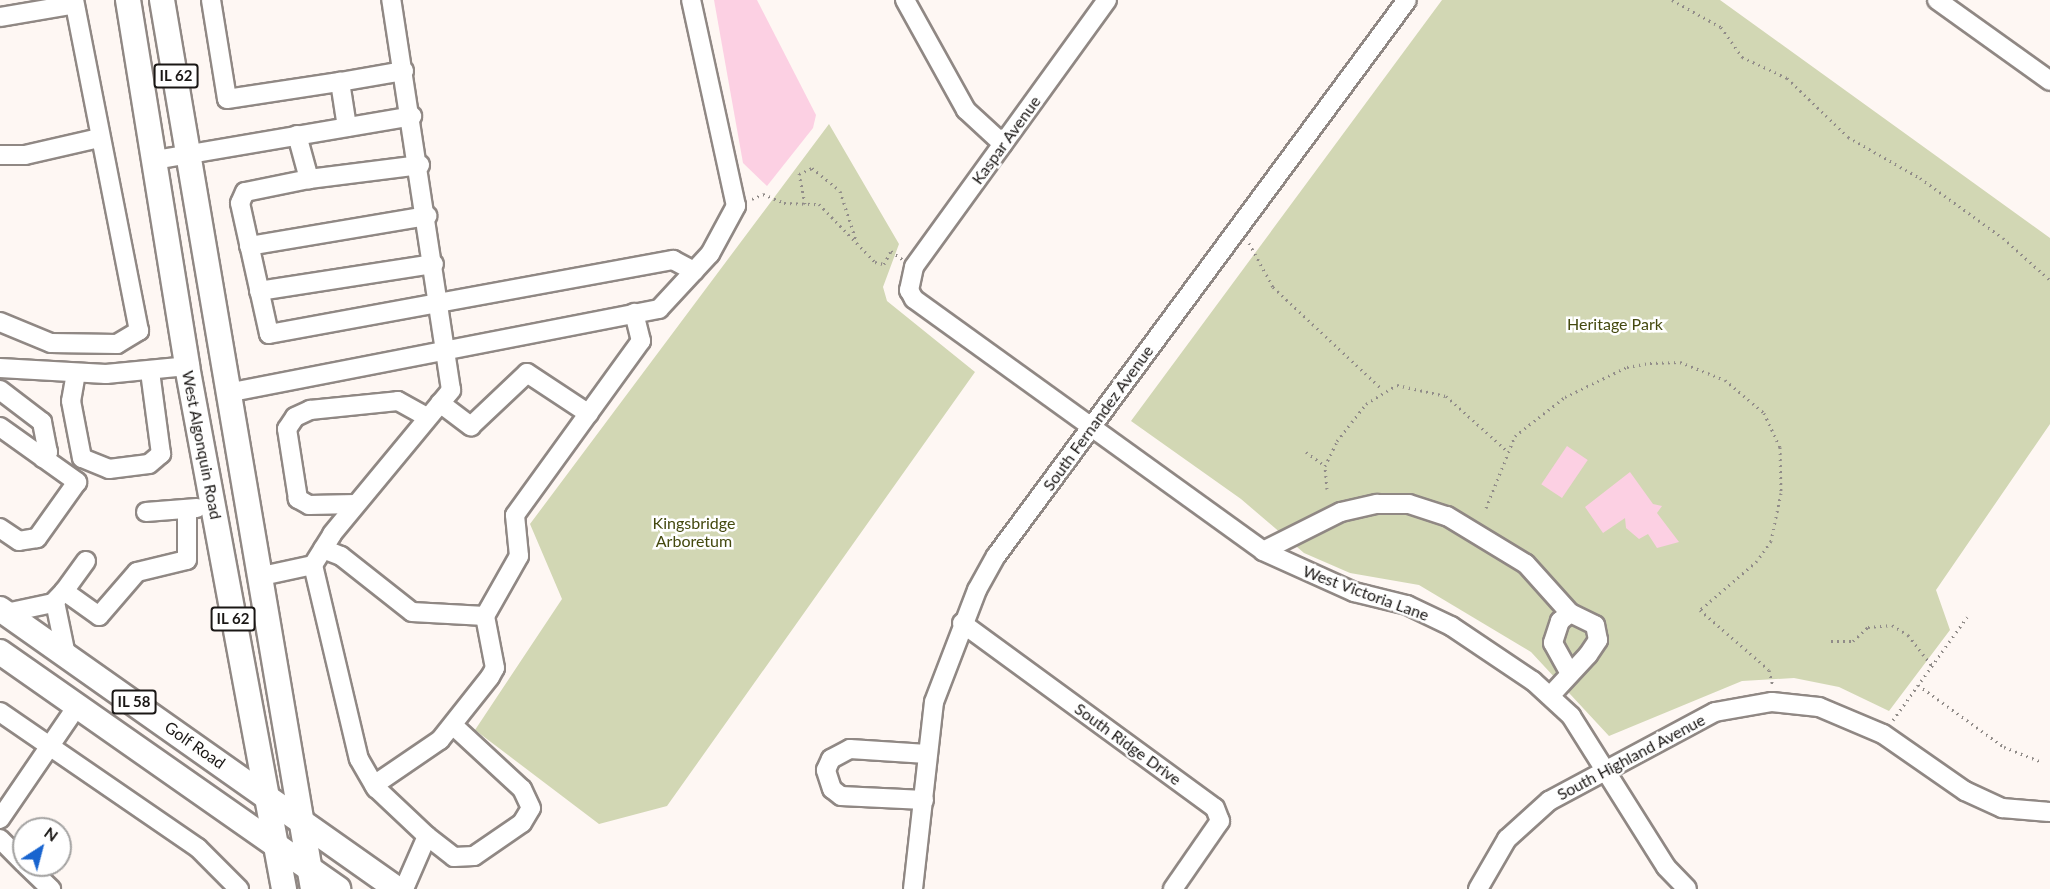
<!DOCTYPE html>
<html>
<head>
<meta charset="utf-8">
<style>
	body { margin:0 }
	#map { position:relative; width:2050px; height:889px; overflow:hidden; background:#fef7f3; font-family:Lato,sans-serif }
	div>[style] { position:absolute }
	.green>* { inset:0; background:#d2d7b4 }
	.water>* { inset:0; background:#fcd0e3; transform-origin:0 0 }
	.path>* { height:3px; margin-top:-1.5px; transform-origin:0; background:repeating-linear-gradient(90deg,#918c89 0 1.5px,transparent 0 6px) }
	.roads { filter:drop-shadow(2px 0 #908884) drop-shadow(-2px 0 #908884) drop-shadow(0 2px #908884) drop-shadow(0 -2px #908884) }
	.minor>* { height:18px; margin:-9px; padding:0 9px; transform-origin:9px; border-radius:9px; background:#fff }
	.major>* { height:24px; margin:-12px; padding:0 12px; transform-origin:12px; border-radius:12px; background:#fff }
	span { translate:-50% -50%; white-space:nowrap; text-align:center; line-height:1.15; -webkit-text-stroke:5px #fff; paint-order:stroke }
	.shield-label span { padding:2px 4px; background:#fff; border:2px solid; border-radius:4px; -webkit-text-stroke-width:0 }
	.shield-label { font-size:15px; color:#1a1715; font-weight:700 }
	.street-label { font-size:16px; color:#1a1715 }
	.park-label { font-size:16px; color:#44490f }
	.north { position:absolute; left:12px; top:817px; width:60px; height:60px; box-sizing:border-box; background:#fff; border:2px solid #a3a2a1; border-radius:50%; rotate:36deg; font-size:16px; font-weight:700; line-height:24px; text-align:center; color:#1a1715 }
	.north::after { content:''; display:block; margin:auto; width:21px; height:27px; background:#1864cf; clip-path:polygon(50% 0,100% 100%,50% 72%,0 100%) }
</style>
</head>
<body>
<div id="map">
	<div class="green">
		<div style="clip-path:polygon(1442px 0,1720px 0,2050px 238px,2050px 424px,1936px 590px,1950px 630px,1889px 711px,1839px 687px,1794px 678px,1742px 681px,1609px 736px,1531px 652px,1419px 585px,1350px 573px,1304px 553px,1241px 499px,1131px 421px)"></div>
		<div style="clip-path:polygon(829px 124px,899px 244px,883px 287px,887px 301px,975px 372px,667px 806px,599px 824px,475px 730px,562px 599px,530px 524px)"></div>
	</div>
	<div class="water">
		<div style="clip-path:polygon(714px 0,757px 0,816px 115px,813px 128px,767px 186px,743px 163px)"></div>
		<div style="left:1567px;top:446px;width:25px;height:46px;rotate:34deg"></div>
		<div style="clip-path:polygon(1630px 472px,1653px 504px,1662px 506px,1657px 513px,1679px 542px,1657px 548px,1648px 534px,1639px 539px,1626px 528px,1625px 518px,1603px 533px,1585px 507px)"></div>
	</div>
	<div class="path">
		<div style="left:1672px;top:0;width:56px;rotate:28.9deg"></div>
		<div style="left:1721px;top:27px;width:37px;rotate:55deg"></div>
		<div style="left:1742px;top:57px;width:50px;rotate:25deg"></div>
		<div style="left:1787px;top:78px;width:85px;rotate:44deg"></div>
		<div style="left:1848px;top:137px;width:83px;rotate:29.7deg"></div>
		<div style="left:1920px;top:178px;width:102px;rotate:35.9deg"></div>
		<div style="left:2003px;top:238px;width:63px;rotate:41.8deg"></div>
		<div style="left:752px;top:199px;width:12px;rotate:-24deg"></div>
		<div style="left:763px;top:194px;width:23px;rotate:23deg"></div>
		<div style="left:784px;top:203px;width:35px;rotate:2deg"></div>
		<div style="left:819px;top:204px;width:81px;rotate:46deg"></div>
		<div style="left:875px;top:262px;width:9px;rotate:13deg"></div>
		<div style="left:884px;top:264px;width:15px;rotate:-62deg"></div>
		<div style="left:891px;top:251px;width:14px;rotate:36deg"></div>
		<div style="left:805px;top:204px;width:31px;rotate:-101deg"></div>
		<div style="left:799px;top:174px;width:14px;rotate:-25deg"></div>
		<div style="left:812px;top:168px;width:36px;rotate:39deg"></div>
		<div style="left:840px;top:191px;width:52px;rotate:71.9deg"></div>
		<div style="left:1249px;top:243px;width:50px;rotate:61.4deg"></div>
		<div style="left:1273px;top:287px;width:149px;rotate:43.1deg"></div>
		<div style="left:1306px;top:452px;width:24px;rotate:36deg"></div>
		<div style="left:1327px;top:489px;width:23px;rotate:-95deg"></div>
		<div style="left:1325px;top:466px;width:28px;rotate:-64deg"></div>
		<div style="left:1337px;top:441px;width:47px;rotate:-51.9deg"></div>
		<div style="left:1366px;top:404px;width:36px;rotate:-32deg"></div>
		<div style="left:1397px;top:385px;width:50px;rotate:12.7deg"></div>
		<div style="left:1446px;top:396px;width:81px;rotate:42deg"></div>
		<div style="left:1486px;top:508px;width:78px;rotate:-68.1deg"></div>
		<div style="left:1515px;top:436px;width:63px;rotate:-38deg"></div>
		<div style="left:1565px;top:397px;width:69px;rotate:-25.8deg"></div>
		<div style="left:1627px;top:367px;width:23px;rotate:-10deg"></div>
		<div style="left:1650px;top:363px;width:30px;rotate:-2deg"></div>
		<div style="left:1680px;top:362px;width:48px;rotate:21.8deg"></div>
		<div style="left:1725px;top:380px;width:51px;rotate:40.2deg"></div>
		<div style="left:1764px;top:413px;width:38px;rotate:65deg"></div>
		<div style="left:1780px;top:447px;width:46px;rotate:88.8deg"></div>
		<div style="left:1781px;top:493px;width:49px;rotate:101.8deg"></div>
		<div style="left:1771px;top:541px;width:24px;rotate:125deg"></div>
		<div style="left:1757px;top:561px;width:75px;rotate:139.3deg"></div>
		<div style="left:1700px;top:610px;width:91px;rotate:41deg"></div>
		<div style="left:1769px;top:670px;width:16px;rotate:76deg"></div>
		<div style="left:1831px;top:641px;width:22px"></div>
		<div style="left:1853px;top:641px;width:21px;rotate:-43deg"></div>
		<div style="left:1868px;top:627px;width:24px;rotate:-5deg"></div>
		<div style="left:1892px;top:625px;width:19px;rotate:32deg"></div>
		<div style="left:1908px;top:635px;width:39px;rotate:52deg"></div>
		<div style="left:1918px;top:685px;width:106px;rotate:35.8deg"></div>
		<div style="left:2004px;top:747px;width:41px;rotate:21.5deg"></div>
		<div style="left:1893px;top:720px;width:127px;rotate:-54.3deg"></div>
	</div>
	<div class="roads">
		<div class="minor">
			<div style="left:211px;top:0;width:100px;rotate:80.8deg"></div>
			<div style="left:227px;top:99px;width:114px;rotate:-8.6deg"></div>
			<div style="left:905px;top:0;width:126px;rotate:61deg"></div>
			<div style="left:966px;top:110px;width:50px;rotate:42.6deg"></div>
			<div style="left:1107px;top:0;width:329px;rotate:125.9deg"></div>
			<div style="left:914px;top:267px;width:24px;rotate:102deg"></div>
			<div style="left:909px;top:290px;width:10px;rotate:61deg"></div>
			<div style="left:914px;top:299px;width:430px;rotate:35.8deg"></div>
			<div style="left:1263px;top:551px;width:100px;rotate:24.3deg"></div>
			<div style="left:1354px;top:592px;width:55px;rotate:13.8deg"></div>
			<div style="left:1407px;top:605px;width:49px;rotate:25.5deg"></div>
			<div style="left:1451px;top:626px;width:99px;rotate:33.9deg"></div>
			<div style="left:1533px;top:681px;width:52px;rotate:42.6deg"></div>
			<div style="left:1571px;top:716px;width:178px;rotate:57.8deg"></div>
			<div style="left:1666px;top:867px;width:30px;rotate:46deg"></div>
			<div style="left:1937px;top:0;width:139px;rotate:35.6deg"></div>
			<div style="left:0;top:17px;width:72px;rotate:-9.6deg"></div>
			<div style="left:347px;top:127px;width:46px;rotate:-98.8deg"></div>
			<div style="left:340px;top:82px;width:65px;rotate:-9.8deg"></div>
			<div style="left:297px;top:135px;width:46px;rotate:74.7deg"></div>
			<div style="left:309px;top:179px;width:112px;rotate:-7.2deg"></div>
			<div style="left:0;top:155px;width:25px"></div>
			<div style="left:25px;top:155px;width:76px;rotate:-12.9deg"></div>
			<div style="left:155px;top:160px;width:261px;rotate:-9.7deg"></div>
			<div style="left:309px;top:179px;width:65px;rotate:168.5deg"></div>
			<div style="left:245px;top:192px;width:12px;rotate:114deg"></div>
			<div style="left:240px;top:203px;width:134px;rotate:77.5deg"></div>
			<div style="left:269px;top:334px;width:411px;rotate:-10.4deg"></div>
			<div style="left:673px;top:260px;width:24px;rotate:28deg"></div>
			<div style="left:249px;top:246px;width:181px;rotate:-9.6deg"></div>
			<div style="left:259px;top:291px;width:177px;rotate:-8.8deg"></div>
			<div style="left:0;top:322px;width:55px;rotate:22.4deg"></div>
			<div style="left:51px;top:343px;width:66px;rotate:0.9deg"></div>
			<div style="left:117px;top:344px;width:26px;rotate:-31deg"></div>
			<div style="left:139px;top:331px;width:337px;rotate:-101.1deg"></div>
			<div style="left:0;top:368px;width:106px;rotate:3.2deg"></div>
			<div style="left:106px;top:374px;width:81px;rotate:-5.6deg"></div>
			<div style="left:76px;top:373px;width:28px;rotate:100deg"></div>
			<div style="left:71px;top:401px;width:58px;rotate:79.1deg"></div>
			<div style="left:82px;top:458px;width:29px;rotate:22deg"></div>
			<div style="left:109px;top:469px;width:40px;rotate:-7.1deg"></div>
			<div style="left:149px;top:464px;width:16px;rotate:-40deg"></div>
			<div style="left:161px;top:454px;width:83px;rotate:-97.6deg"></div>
			<div style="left:0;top:390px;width:53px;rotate:37.3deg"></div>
			<div style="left:42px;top:422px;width:31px;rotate:79deg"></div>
			<div style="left:48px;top:452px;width:8px;rotate:130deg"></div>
			<div style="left:232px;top:392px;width:435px;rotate:-11deg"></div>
			<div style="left:659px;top:309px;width:75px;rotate:-47.2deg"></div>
			<div style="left:710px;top:254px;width:55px;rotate:-61.6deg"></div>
			<div style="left:736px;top:206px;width:211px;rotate:-102.3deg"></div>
			<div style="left:440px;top:403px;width:39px;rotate:37deg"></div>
			<div style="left:471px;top:426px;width:77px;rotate:-43.4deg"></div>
			<div style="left:527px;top:373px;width:74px;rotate:33.5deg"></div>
			<div style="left:0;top:427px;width:95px;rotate:35.5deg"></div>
			<div style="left:77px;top:482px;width:69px;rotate:125.5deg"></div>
			<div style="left:37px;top:538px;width:18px;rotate:171deg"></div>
			<div style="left:19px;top:541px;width:23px;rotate:-146deg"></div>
			<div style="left:356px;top:504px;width:47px;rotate:178.8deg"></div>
			<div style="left:309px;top:505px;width:13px;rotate:-151deg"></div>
			<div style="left:298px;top:499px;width:71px;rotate:-98.9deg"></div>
			<div style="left:287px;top:429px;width:14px;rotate:-56deg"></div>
			<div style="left:295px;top:417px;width:17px;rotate:-25deg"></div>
			<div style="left:310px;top:410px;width:88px;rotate:-5.8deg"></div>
			<div style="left:398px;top:401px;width:33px;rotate:29deg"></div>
			<div style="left:146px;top:512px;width:51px;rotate:-4.5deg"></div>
			<div style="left:323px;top:549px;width:19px;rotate:21deg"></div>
			<div style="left:341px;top:556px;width:90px;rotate:38.3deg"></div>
			<div style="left:412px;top:612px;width:73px;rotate:3.1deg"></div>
			<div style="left:1263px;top:551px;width:87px;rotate:-26.6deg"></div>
			<div style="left:1341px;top:512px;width:37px;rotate:-13deg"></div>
			<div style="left:1377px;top:504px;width:32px"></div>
			<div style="left:1409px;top:504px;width:40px;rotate:18deg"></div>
			<div style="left:1447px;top:516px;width:92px;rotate:31.3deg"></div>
			<div style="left:1526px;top:564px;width:66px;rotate:48.1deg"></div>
			<div style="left:86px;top:561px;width:37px;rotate:126deg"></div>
			<div style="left:64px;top:591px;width:43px;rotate:35.5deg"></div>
			<div style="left:99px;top:616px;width:58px;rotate:-49.2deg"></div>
			<div style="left:137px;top:572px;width:51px;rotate:-13.5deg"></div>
			<div style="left:187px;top:560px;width:51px;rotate:-90deg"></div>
			<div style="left:313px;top:565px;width:199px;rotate:76.7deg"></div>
			<div style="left:359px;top:759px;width:34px;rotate:60deg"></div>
			<div style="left:376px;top:788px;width:70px;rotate:43.3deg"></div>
			<div style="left:427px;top:836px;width:58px;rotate:113.5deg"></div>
			<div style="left:262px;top:576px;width:52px;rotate:-12.2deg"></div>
			<div style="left:313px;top:565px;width:36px;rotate:-58deg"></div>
			<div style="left:332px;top:534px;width:187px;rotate:-50.4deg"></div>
			<div style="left:451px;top:390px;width:395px;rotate:-98.7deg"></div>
			<div style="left:55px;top:602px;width:54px;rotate:78.3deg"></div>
			<div style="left:6px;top:613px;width:48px;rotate:-12deg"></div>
			<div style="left:53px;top:603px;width:16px;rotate:-47deg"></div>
			<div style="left:962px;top:623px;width:313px;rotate:36.2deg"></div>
			<div style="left:1215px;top:808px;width:14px;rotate:69deg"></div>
			<div style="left:1220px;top:821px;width:83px;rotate:124.7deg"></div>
			<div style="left:1550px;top:696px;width:56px;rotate:-47.2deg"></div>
			<div style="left:1588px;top:655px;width:18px;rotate:-56deg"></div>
			<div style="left:1598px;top:640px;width:15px;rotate:-101deg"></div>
			<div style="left:1595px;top:625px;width:28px;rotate:-154deg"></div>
			<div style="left:1570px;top:613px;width:13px;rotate:141deg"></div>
			<div style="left:1560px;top:621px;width:23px;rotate:108deg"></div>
			<div style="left:1553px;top:643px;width:35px;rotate:61deg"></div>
			<div style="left:0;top:712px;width:240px;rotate:34.5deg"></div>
			<div style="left:198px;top:848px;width:58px;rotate:45deg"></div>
			<div style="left:374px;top:785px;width:80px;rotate:-34.3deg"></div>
			<div style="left:440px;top:740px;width:80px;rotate:-51.6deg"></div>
			<div style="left:490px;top:677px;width:10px;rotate:-61deg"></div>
			<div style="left:495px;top:668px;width:53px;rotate:-100.9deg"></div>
			<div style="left:485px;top:616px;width:69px;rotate:-60.5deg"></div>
			<div style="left:519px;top:556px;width:41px;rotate:-95.6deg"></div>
			<div style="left:515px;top:515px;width:215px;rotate:-54.1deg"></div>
			<div style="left:641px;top:341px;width:29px;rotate:-104deg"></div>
			<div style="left:924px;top:800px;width:83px;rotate:-177.2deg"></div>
			<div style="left:841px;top:796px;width:11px;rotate:-142deg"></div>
			<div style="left:832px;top:789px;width:20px;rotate:-108deg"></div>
			<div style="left:826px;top:770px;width:12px;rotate:-66deg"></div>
			<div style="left:831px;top:759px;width:21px;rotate:-28deg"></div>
			<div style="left:850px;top:749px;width:77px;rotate:3.7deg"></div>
			<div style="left:0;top:819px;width:137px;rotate:-55.7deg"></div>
			<div style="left:427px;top:836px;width:34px;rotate:38deg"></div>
			<div style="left:454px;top:857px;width:20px;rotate:-3deg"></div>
			<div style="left:474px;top:856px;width:58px;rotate:-34.5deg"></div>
			<div style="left:522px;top:823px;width:17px;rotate:-59deg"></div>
			<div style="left:531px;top:808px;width:21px;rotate:-115deg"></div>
			<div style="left:522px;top:789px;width:93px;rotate:-137.2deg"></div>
			<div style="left:0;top:839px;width:34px;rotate:45deg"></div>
			<div style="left:26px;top:865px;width:35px;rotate:44deg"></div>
			<div style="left:913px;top:889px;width:188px;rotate:-83.6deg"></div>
			<div style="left:934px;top:702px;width:120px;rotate:-69deg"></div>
			<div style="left:977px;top:590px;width:39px;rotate:-61deg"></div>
			<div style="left:996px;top:556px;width:691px;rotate:-53.53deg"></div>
			<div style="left:1478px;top:889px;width:58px;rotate:-59.9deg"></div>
			<div style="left:1507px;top:839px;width:57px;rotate:-42.1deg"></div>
			<div style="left:1549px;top:801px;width:188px;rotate:-28.2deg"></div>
			<div style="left:1715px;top:712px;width:58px;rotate:-10deg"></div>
			<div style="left:1772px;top:702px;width:47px;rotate:6.1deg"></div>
			<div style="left:1819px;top:707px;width:69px;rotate:22.9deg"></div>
			<div style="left:1883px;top:734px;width:100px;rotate:34.8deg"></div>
			<div style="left:1965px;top:791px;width:41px;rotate:24.7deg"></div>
			<div style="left:2002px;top:808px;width:48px;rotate:4.8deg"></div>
		</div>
		<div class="major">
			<div style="left:128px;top:0;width:371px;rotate:80.8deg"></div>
			<div style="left:187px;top:366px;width:532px;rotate:79.49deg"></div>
			<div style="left:162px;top:0;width:902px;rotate:80.36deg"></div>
			<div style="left:0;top:609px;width:486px;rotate:35.2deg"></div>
			<div style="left:0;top:652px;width:413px;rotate:35deg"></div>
		</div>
	</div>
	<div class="shield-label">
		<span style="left:176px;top:76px">IL 62</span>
		<span style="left:233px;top:619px">IL 62</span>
		<span style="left:134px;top:702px">IL 58</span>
	</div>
	<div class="street-label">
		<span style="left:1006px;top:140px;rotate:-54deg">Kaspar Avenue</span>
		<span style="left:1098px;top:418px;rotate:-54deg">South Fernandez Avenue</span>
		<span style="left:202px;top:445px;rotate:79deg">West Algonquin Road</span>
		<span style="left:1366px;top:593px;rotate:20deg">West Victoria Lane</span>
		<span style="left:1128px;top:744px;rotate:36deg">South Ridge Drive</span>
		<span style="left:195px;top:745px;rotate:35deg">Golf Road</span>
		<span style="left:1631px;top:757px;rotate:-28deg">South Highland Avenue</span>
	</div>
	<div class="park-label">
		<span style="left:1615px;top:324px">Heritage Park</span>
		<span style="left:694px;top:532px">Kingsbridge<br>Arboretum</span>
	</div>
	<div class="north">N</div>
</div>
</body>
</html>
